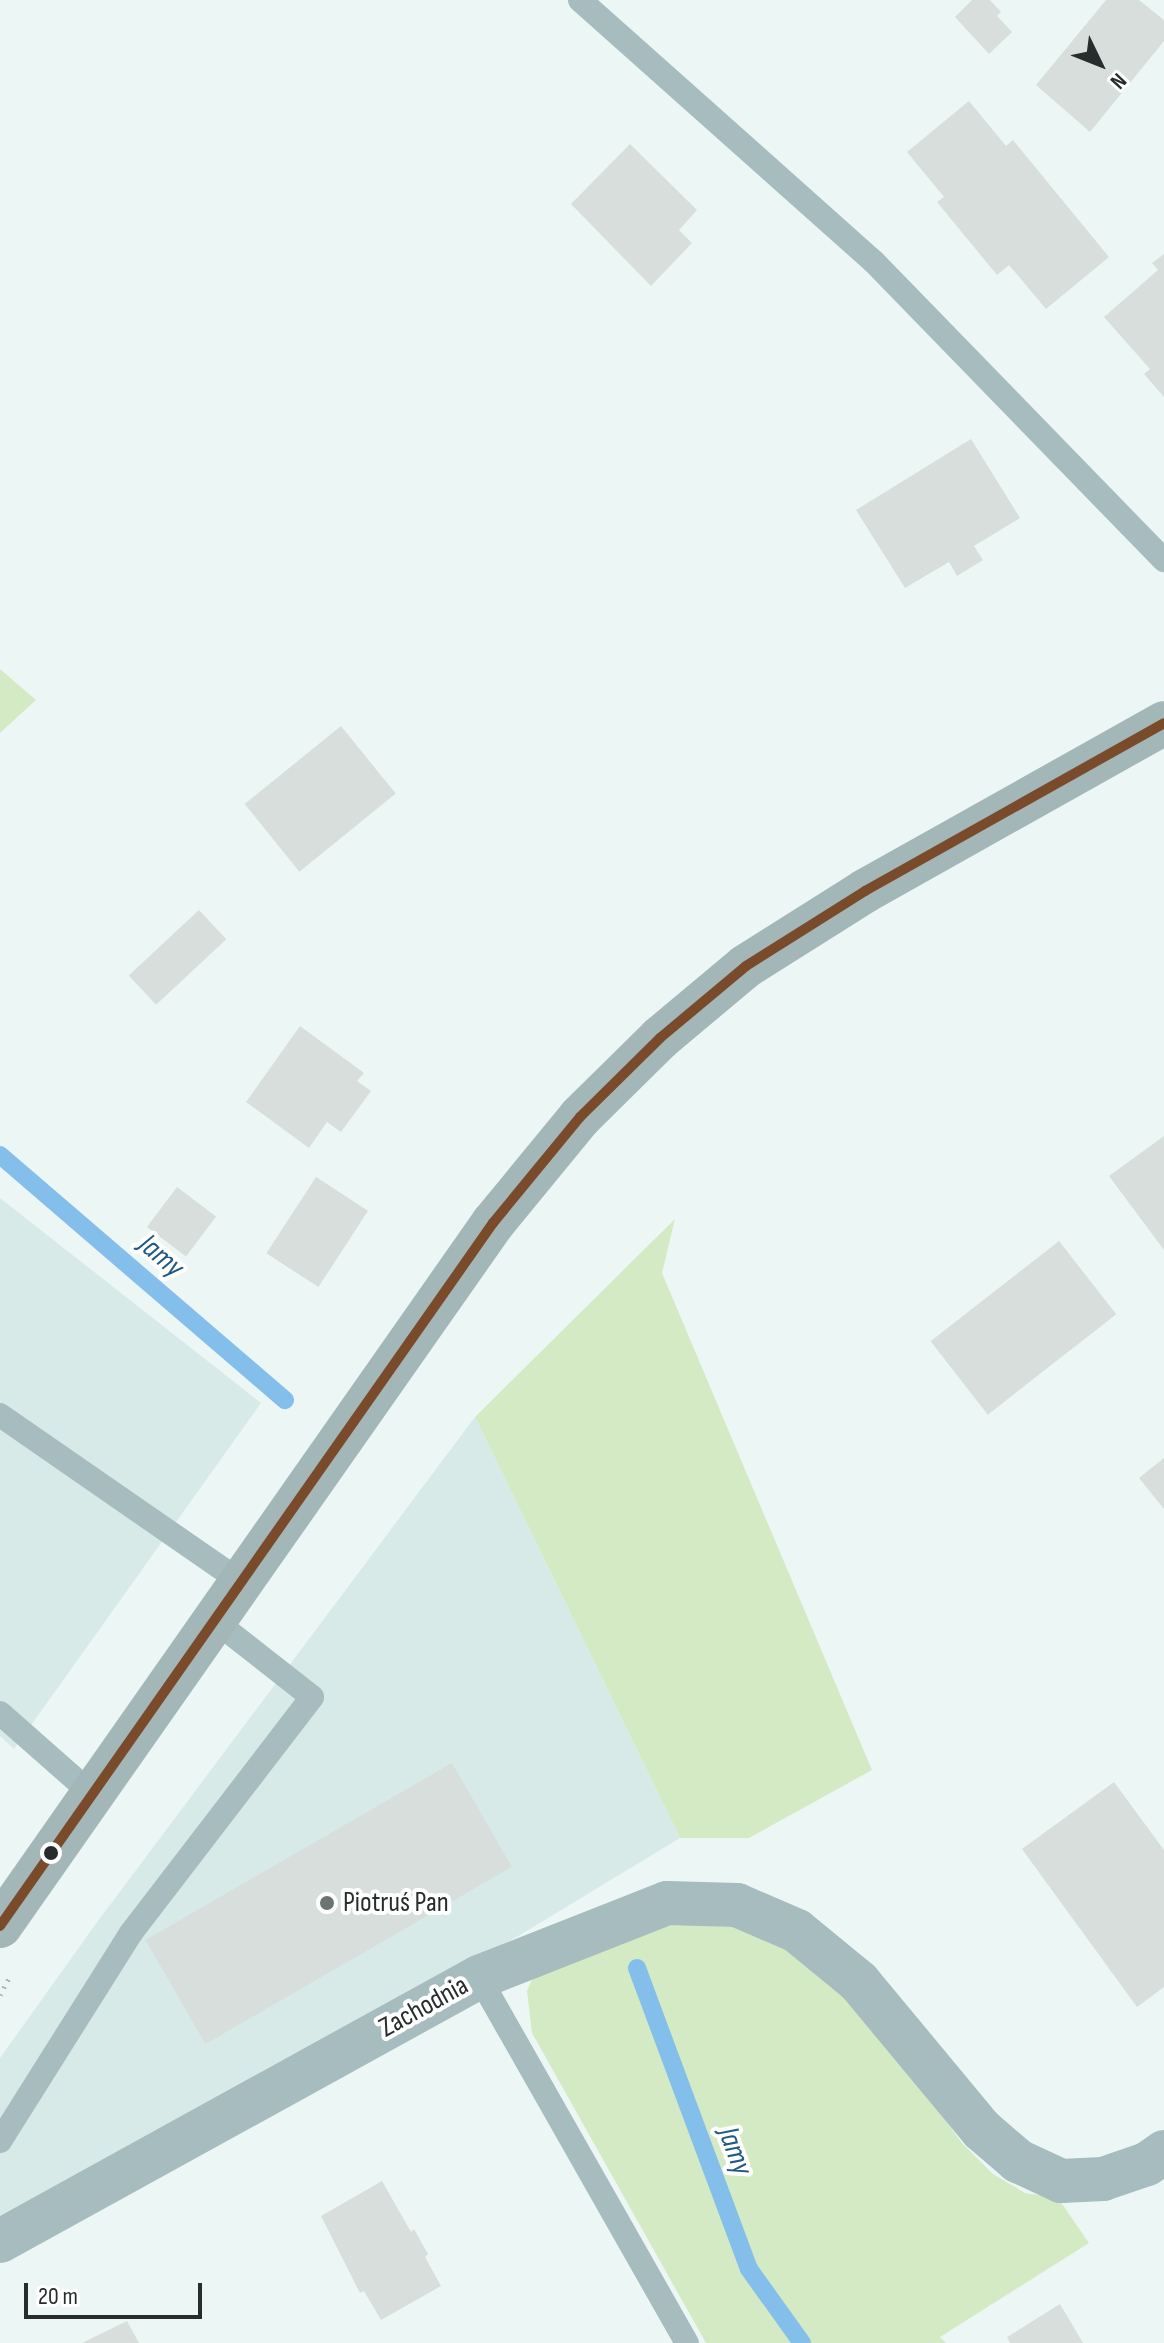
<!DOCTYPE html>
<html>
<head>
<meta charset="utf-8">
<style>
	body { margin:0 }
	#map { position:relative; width:1164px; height:2343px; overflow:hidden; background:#ecf7f5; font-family:"Sofia Sans Condensed",sans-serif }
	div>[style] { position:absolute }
	.built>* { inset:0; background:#d7eae7 }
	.green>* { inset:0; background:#d4eac4 }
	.stream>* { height:18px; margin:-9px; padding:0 9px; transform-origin:9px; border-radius:9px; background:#84bfec }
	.building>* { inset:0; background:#d7dedb; transform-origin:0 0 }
	.path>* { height:5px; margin-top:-2.5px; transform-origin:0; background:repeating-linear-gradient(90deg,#a8b8ba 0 2px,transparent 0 8px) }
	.service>* { height:24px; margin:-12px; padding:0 12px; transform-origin:12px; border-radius:12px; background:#a6bcbf }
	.minor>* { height:44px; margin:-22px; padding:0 22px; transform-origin:22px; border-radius:22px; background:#a6bcbf }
	.primary>* { height:44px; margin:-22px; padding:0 22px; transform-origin:22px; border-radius:22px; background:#a3b6b8 }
	.bus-1>* { height:10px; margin:-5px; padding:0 5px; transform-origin:5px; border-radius:5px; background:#7a4b2a }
	.dots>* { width:22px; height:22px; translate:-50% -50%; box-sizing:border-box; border:4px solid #fff; border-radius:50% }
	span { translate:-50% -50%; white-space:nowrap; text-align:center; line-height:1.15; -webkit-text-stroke:8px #fff; paint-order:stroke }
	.poi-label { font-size:28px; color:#262d2c }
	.left { translate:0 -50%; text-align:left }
	.street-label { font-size:28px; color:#262d2c }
	.water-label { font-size:30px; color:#205984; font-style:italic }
	.north { position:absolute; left:1060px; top:24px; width:80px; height:80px; -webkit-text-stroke:6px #fff; paint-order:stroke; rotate:133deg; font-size:22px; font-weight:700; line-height:32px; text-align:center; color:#262d2c }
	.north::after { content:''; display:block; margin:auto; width:28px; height:36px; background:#262d2c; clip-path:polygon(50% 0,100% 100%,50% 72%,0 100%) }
	.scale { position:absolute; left:24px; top:2283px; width:178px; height:36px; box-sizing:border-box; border:4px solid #262d2c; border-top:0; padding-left:10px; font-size:24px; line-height:28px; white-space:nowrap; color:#262d2c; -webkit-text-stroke:6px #fff; paint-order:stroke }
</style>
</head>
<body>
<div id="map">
	<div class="built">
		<div style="clip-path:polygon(0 1198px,261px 1403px,14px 1749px,0 1736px)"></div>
		<div style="clip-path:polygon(475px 1417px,680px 1838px,520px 1935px,0 2224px,0 2058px,95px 1925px)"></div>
	</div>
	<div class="green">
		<div style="clip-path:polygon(0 669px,36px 700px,0 733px)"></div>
		<div style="clip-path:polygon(675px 1219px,662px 1273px,872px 1770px,749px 1838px,680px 1838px,475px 1417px)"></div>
		<div style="clip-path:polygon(689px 1920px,733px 1925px,805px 1958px,884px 2037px,962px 2143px,993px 2174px,1025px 2193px,1058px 2198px,1089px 2243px,940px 2337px,946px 2343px,706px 2343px,532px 2033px,527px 1991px,534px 1975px,557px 1957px)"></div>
	</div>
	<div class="stream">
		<div style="left:0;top:1155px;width:376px;rotate:40.7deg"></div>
		<div style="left:637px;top:1968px;width:321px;rotate:69.6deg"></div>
		<div style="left:749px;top:2269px;width:91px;rotate:54.4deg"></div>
	</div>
	<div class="building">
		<div style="clip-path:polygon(972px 0,990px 0,1001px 12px,997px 16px,1012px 32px,989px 54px,955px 17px)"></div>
		<div style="clip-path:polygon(1106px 0,1139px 0,1164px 20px,1164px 41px,1090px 132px,1036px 85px)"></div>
		<div style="clip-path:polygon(969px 101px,1006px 146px,1013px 140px,1109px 257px,1046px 309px,1009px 265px,997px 275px,937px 202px,944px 197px,907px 152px)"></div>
		<div style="clip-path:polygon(630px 144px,697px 210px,679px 230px,692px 243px,651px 286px,571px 204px)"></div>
		<div style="clip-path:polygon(1164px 254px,1164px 397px,1144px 374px,1150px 369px,1104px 317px,1158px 270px,1152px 263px)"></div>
		<div style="clip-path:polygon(971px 439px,1020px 518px,974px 546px,983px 560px,957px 576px,949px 562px,905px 588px,856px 510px)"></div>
		<div style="left:341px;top:726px;width:87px;height:124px;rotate:51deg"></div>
		<div style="left:199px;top:910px;width:40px;height:96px;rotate:47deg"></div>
		<div style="clip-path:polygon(300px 1026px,364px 1073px,357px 1081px,371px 1091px,341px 1132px,327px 1122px,309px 1148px,246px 1102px)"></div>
		<div style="clip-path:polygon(1164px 1136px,1164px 1250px,1109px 1176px)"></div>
		<div style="left:316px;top:1177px;width:62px;height:91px;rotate:33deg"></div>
		<div style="left:177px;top:1187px;width:49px;height:50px;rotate:37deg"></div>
		<div style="left:1059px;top:1241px;width:93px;height:163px;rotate:52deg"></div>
		<div style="clip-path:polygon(1164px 1458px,1164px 1509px,1139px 1478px)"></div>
		<div style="left:452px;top:1763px;width:120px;height:354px;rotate:60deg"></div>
		<div style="clip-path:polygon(1114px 1782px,1164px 1850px,1164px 1987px,1137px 2007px,1022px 1849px)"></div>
		<div style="clip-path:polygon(382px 2181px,411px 2232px,414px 2229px,428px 2254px,425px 2257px,441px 2286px,381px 2320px,364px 2291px,360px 2293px,321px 2216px)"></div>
		<div style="clip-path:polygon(1060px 2304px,1083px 2343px,1010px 2343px,1007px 2337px)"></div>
		<div style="clip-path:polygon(127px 2321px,139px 2343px,82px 2343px)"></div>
	</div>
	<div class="path">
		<div style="left:0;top:1995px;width:19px;rotate:-62deg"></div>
	</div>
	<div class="service">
		<div style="left:580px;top:0;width:394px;rotate:41.7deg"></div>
		<div style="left:874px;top:262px;width:416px;rotate:45.8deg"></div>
		<div style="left:0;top:1415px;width:295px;rotate:34.7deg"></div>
		<div style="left:0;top:1713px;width:124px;rotate:41.4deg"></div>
		<div style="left:479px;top:1977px;width:421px;rotate:60.4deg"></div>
		<div style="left:0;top:2141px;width:246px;rotate:-57.8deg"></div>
		<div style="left:131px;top:1933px;width:297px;rotate:-52.5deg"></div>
		<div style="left:312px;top:1697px;width:123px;rotate:-141.9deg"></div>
	</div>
	<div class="minor">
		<div style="left:0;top:2241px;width:547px;rotate:-28.86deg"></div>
		<div style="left:479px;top:1977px;width:202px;rotate:-21.5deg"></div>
		<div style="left:667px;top:1903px;width:70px;rotate:1.6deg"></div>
		<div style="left:737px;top:1905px;width:65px;rotate:23.4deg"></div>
		<div style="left:797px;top:1931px;width:80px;rotate:39.4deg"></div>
		<div style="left:859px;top:1982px;width:192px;rotate:50.3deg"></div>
		<div style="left:982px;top:2130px;width:48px;rotate:40.7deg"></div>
		<div style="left:1018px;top:2161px;width:47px;rotate:24.9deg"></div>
		<div style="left:1061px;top:2181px;width:42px;rotate:-2.7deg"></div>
		<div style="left:1103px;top:2179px;width:46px;rotate:-18.8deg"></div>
		<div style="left:1147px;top:2164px;width:21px;rotate:-35deg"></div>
	</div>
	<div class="primary">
		<div style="left:0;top:1926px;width:859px;rotate:-54.96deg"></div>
		<div style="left:493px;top:1223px;width:137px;rotate:-50.6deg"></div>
		<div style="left:580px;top:1117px;width:112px;rotate:-44.6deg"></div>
		<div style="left:660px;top:1038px;width:112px;rotate:-39.9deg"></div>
		<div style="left:746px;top:966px;width:141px;rotate:-32.2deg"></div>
		<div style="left:865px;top:891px;width:343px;rotate:-29.3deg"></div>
	</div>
	<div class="bus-1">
		<div style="left:0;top:1926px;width:859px;rotate:-54.96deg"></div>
		<div style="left:493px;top:1223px;width:137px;rotate:-50.6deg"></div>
		<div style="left:580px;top:1117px;width:112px;rotate:-44.6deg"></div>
		<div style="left:660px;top:1038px;width:112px;rotate:-39.9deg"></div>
		<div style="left:746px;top:966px;width:141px;rotate:-32.2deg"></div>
		<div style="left:865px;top:891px;width:343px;rotate:-29.3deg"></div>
	</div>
	<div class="dots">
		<div style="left:51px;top:1853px;background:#262d2c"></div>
		<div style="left:327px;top:1903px;background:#6b7472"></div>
	</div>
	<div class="poi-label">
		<span class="left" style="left:343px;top:1903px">Piotruś Pan</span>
	</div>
	<div class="street-label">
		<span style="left:424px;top:2007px;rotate:-29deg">Zachodnia</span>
	</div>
	<div class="water-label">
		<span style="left:161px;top:1256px;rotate:41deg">Jamy</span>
		<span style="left:735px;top:2151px;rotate:70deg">Jamy</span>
	</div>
	<div class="north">N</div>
	<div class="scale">20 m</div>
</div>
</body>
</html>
